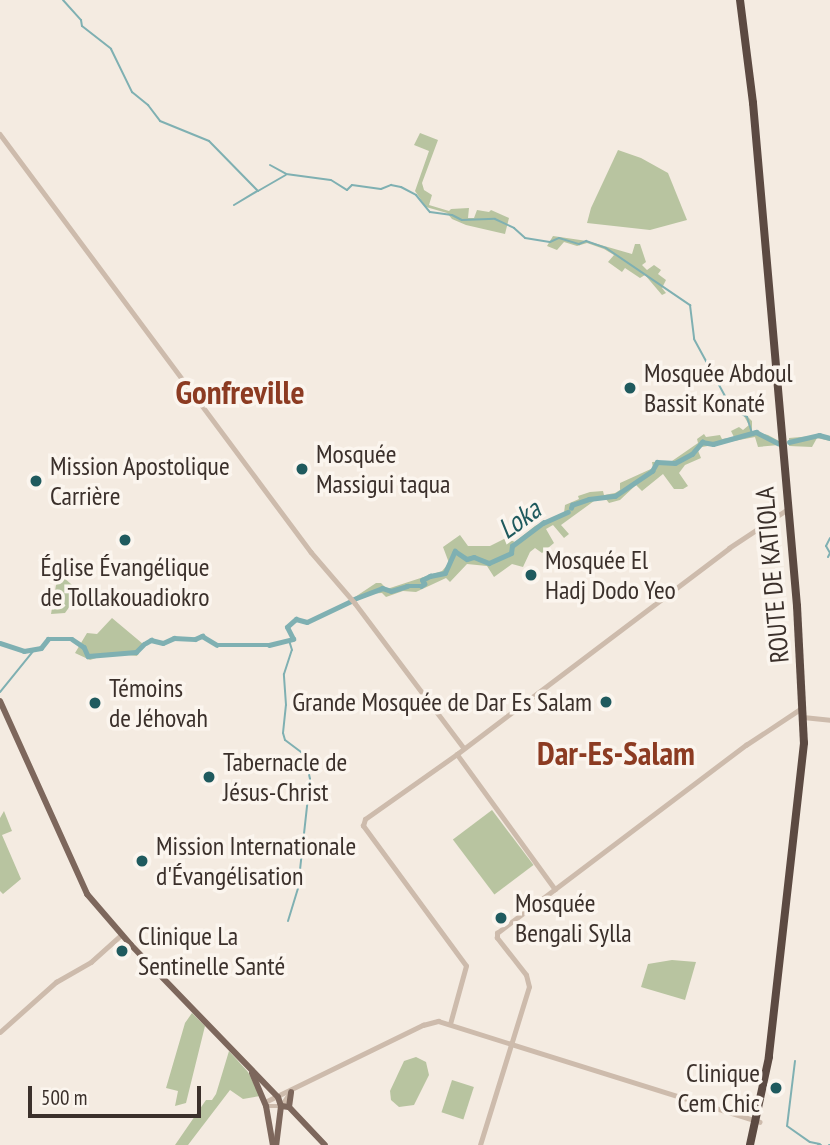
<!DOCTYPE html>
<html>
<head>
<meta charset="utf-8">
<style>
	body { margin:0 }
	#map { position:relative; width:830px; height:1145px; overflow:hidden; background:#f4ebe1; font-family:"PT Sans Narrow",sans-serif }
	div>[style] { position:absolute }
	.green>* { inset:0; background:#b8c4a0; transform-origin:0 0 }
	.stream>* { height:2px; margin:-1px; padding:0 1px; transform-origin:1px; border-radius:1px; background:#7fb0b2 }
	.river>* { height:4.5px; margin:-2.25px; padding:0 2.25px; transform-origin:2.25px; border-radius:2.25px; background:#7fb0b2 }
	.minor>* { height:4.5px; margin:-2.25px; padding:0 2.25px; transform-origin:2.25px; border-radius:2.25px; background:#cdbbac }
	.major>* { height:6px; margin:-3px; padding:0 3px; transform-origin:3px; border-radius:3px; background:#7d675c }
	.highway>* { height:8px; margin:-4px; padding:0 4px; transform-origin:4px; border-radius:4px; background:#5c4a42 }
	.dots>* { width:19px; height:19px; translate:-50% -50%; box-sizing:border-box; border:4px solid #fbf5ee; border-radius:50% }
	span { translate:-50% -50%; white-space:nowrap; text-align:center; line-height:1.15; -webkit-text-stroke:7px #fbf5ee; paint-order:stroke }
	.poi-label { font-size:26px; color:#3b302b }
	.left { translate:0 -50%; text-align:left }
	.right { translate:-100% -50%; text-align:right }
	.street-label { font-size:26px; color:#3b302b }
	.water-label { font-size:28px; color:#1f5a5e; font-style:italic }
	.district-label { font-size:33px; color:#8c3b22; font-weight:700 }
	.scale { position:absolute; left:28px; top:1086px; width:173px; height:32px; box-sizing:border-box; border:4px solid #3b302b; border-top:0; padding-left:9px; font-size:21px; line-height:24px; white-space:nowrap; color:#3b302b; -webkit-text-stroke:5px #fbf5ee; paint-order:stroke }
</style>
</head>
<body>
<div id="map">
	<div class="green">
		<div style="clip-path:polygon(420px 133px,438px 140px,422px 183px,424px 190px,432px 195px,429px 205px,449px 211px,451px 209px,469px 208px,468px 218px,474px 218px,477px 210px,489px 212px,491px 210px,509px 218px,505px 234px,466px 225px,452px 219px,447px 213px,426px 207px,415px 191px,429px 151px,414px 145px)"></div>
		<div style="clip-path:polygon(618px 150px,641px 158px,668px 173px,687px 220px,650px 230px,587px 223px,591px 208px)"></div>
		<div style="clip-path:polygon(553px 236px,587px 241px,632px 254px,635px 244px,640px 244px,646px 262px,642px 265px,647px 270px,654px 265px,661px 270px,658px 274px,666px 280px,662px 288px,666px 293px,662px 295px,645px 275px,640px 278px,625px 268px,622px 272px,608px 262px,614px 255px,604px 249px,587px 243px,577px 246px,564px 242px,557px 250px,547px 246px)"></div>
		<div style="clip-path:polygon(740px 409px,752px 421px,752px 431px,768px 435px,779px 441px,779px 445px,758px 447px,755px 437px,697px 448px,701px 458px,685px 465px,679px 473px,688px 486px,683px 489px,674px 489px,663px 474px,642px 491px,636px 485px,620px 500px,609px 503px,605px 498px,594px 501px,561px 525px,569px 534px,564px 538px,553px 525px,546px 529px,554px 543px,542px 553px,535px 548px,530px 552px,523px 567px,512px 564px,494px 577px,487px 566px,467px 564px,450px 582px,446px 578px,416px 592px,403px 591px,386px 597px,382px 593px,366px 594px,357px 600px,355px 597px,376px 583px,381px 583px,387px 589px,442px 571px,449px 563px,443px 547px,460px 535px,468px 546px,490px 546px,506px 538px,515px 542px,535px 526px,564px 513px,565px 505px,579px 499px,578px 496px,590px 492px,603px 491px,604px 495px,615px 493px,620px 490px,620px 483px,653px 468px,652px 462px,672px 461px,698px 443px,697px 439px,704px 434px,706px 437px,720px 435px,722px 439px,734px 437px,731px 431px,739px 427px,743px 430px,749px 425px)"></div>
		<div style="clip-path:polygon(824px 435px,830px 437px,830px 441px,817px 438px,812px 447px,789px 446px,789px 438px)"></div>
		<div style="clip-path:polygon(63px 577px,80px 592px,65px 613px,51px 614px,56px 585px)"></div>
		<div style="clip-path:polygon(112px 618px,143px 644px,137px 656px,112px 653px,90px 660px,75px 653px,87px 633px,97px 634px)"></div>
		<div style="left:492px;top:810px;width:69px;height:49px;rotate:53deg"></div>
		<div style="clip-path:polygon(4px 811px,12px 831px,2px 835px,21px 879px,3px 894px,0 891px,0 818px)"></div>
		<div style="clip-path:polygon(672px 960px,696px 962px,685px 1000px,641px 987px,648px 964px)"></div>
		<div style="clip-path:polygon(192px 1013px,205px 1026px,186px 1103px,175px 1106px,178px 1091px,166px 1088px,185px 1023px)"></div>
		<div style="clip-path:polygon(229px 1051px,248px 1072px,260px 1096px,243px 1099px,230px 1090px,188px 1145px,175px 1145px,206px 1100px,212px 1100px,216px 1094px)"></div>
		<div style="clip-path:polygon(416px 1057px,426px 1062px,429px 1075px,414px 1105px,399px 1107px,391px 1100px,390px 1091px,404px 1061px)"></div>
		<div style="left:452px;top:1080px;width:23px;height:34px;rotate:18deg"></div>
	</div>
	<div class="stream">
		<div style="left:63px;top:0;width:27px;rotate:48deg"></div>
		<div style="left:81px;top:20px;width:6px;rotate:81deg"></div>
		<div style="left:82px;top:26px;width:37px;rotate:38deg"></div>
		<div style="left:111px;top:49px;width:48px;rotate:64deg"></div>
		<div style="left:132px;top:92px;width:21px;rotate:39deg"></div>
		<div style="left:148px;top:105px;width:20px;rotate:53deg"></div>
		<div style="left:160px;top:121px;width:53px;rotate:22.2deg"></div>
		<div style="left:209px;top:141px;width:70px;rotate:45.6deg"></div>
		<div style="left:258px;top:191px;width:32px;rotate:-30deg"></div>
		<div style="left:270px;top:165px;width:18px;rotate:29deg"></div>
		<div style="left:286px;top:174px;width:45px;rotate:7.6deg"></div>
		<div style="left:331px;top:180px;width:19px;rotate:32deg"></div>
		<div style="left:347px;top:190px;width:7px;rotate:-45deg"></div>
		<div style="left:352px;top:185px;width:29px;rotate:8deg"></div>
		<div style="left:381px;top:189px;width:11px;rotate:-22deg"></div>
		<div style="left:391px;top:185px;width:10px;rotate:11deg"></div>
		<div style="left:401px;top:187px;width:17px;rotate:28deg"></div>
		<div style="left:416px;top:195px;width:22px;rotate:51deg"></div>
		<div style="left:430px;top:212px;width:22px;rotate:8deg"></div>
		<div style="left:452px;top:215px;width:11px;rotate:27deg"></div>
		<div style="left:462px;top:220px;width:33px;rotate:-2deg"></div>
		<div style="left:495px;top:219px;width:21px;rotate:25deg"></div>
		<div style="left:514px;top:228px;width:15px;rotate:42deg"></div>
		<div style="left:525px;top:238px;width:25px;rotate:9deg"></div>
		<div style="left:550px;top:242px;width:10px;rotate:-24deg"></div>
		<div style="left:559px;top:238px;width:21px;rotate:17deg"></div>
		<div style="left:579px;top:244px;width:8px;rotate:-23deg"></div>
		<div style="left:586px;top:241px;width:21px;rotate:19deg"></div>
		<div style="left:606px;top:248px;width:102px;rotate:34.2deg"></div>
		<div style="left:690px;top:305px;width:34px;rotate:83deg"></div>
		<div style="left:694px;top:339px;width:80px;rotate:61.5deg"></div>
		<div style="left:732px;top:409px;width:17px;rotate:28deg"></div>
		<div style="left:747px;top:417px;width:17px;rotate:73deg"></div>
		<div style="left:234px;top:205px;width:27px;rotate:-31deg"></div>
		<div style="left:828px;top:557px;width:4px;rotate:-63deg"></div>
		<div style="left:830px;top:553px;width:8px;rotate:-120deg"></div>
		<div style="left:826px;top:546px;width:9px;rotate:-63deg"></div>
		<div style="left:0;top:692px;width:54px;rotate:-51deg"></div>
		<div style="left:288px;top:921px;width:34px;rotate:-73deg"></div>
		<div style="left:298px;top:888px;width:110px;rotate:-83.7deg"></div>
		<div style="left:310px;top:779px;width:25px;rotate:-102deg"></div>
		<div style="left:305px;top:755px;width:25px;rotate:-143deg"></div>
		<div style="left:285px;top:740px;width:7px;rotate:-106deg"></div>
		<div style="left:283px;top:733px;width:28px;rotate:-84deg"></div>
		<div style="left:286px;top:705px;width:31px;rotate:-94deg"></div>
		<div style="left:284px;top:674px;width:25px;rotate:-72deg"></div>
		<div style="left:292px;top:650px;width:10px;rotate:-107deg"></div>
		<div style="left:795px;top:1061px;width:65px;rotate:97deg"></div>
		<div style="left:787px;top:1126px;width:28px;rotate:35deg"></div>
		<div style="left:810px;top:1142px;width:10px;rotate:11deg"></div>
		<div style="left:818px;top:1145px;width:3px"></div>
		<div style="left:829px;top:1145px;width:1px"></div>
	</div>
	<div class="river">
		<div style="left:789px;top:442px;width:31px;rotate:-13deg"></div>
		<div style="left:819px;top:435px;width:11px;rotate:15deg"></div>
		<div style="left:571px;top:508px;width:3px;rotate:-72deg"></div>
		<div style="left:572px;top:505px;width:18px;rotate:-19deg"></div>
		<div style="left:589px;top:499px;width:26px;rotate:-7deg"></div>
		<div style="left:615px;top:496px;width:45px;rotate:-34deg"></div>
		<div style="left:652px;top:471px;width:10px;rotate:-61deg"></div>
		<div style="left:657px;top:462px;width:18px;rotate:3deg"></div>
		<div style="left:675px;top:463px;width:19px;rotate:-28deg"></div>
		<div style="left:692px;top:454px;width:16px;rotate:-50deg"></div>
		<div style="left:702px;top:442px;width:11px;rotate:10deg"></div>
		<div style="left:713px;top:444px;width:45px;rotate:-15.6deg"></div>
		<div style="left:756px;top:432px;width:25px;rotate:27deg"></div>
		<div style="left:354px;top:599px;width:30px;rotate:-21deg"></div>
		<div style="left:382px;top:588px;width:9px;rotate:18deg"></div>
		<div style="left:391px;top:591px;width:17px;rotate:-17deg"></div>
		<div style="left:407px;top:586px;width:14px"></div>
		<div style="left:421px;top:586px;width:4px;rotate:-34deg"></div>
		<div style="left:424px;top:584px;width:4px;rotate:-117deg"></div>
		<div style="left:422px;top:580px;width:9px;rotate:-27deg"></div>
		<div style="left:430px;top:576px;width:15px;rotate:-11deg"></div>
		<div style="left:445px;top:573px;width:24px;rotate:-66deg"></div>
		<div style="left:455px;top:551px;width:14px;rotate:34deg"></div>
		<div style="left:467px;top:559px;width:7px;rotate:-16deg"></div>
		<div style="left:474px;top:557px;width:16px;rotate:22deg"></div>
		<div style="left:489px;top:563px;width:24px;rotate:-24deg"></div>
		<div style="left:511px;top:553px;width:7px;rotate:-82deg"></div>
		<div style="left:512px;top:546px;width:39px;rotate:-37deg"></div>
		<div style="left:543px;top:523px;width:27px;rotate:-24deg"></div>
		<div style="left:0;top:643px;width:25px;rotate:18deg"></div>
		<div style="left:24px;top:651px;width:17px;rotate:-10deg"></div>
		<div style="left:41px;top:648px;width:11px;rotate:-52deg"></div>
		<div style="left:48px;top:639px;width:24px"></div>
		<div style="left:72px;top:639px;width:14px;rotate:34deg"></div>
		<div style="left:84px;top:647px;width:10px;rotate:66deg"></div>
		<div style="left:88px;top:656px;width:48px;rotate:-4.8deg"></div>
		<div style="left:136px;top:652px;width:11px;rotate:-45deg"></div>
		<div style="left:146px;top:643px;width:6px;rotate:-31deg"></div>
		<div style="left:151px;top:640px;width:12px;rotate:14deg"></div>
		<div style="left:163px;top:643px;width:12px;rotate:-24deg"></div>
		<div style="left:174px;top:638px;width:21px;rotate:3deg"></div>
		<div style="left:195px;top:639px;width:8px;rotate:-23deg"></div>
		<div style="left:202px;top:636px;width:17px;rotate:31deg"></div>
		<div style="left:217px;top:645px;width:52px"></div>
		<div style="left:269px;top:645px;width:25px;rotate:-14deg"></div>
		<div style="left:293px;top:639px;width:13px;rotate:-117deg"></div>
		<div style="left:287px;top:627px;width:12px;rotate:-42deg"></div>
		<div style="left:296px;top:619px;width:11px;rotate:15deg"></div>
		<div style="left:307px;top:622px;width:49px;rotate:-25.5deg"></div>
	</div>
	<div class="minor">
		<div style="left:0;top:134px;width:521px;rotate:53.35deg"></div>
		<div style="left:311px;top:552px;width:67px;rotate:49.2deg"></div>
		<div style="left:355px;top:603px;width:181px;rotate:53.1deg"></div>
		<div style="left:803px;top:717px;width:27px;rotate:6deg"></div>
		<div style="left:457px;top:754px;width:167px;rotate:54deg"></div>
		<div style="left:450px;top:1024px;width:60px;rotate:-74.6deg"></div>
		<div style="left:466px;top:966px;width:174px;rotate:-126.3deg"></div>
		<div style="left:363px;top:826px;width:7px;rotate:-74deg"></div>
		<div style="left:365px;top:819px;width:113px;rotate:-35.2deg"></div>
		<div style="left:457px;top:754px;width:341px;rotate:-37.1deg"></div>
		<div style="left:729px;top:548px;width:71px;rotate:-33.5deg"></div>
		<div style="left:0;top:1032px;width:75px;rotate:-41.8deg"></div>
		<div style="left:56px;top:982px;width:40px;rotate:-29.7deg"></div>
		<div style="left:91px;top:962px;width:40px;rotate:-42deg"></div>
		<div style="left:265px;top:1102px;width:176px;rotate:-26deg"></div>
		<div style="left:423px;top:1025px;width:16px;rotate:-15deg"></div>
		<div style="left:438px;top:1021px;width:337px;rotate:17.4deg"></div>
		<div style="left:267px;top:1106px;width:14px"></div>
		<div style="left:281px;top:1106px;width:14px;rotate:-56deg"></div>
		<div style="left:480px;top:1145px;width:165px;rotate:-72.8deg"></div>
		<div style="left:529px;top:987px;width:12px;rotate:-104deg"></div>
		<div style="left:526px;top:975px;width:47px;rotate:-128.1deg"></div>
		<div style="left:497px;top:938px;width:5px;rotate:-90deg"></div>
		<div style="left:497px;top:933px;width:312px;rotate:-37.1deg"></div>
		<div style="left:746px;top:745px;width:67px;rotate:-33.5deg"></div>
	</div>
	<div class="major">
		<div style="left:0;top:701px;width:212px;rotate:65.7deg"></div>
		<div style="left:87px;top:894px;width:67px;rotate:49.2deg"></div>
		<div style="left:131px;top:945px;width:211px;rotate:46deg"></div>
		<div style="left:278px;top:1097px;width:9px;rotate:72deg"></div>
		<div style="left:281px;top:1106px;width:39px;rotate:97deg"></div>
		<div style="left:252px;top:1073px;width:36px;rotate:67deg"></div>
		<div style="left:266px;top:1106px;width:40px;rotate:80deg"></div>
		<div style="left:281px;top:1106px;width:8px;rotate:7deg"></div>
		<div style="left:289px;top:1107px;width:52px;rotate:46.5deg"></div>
		<div style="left:289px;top:1107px;width:15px;rotate:-82deg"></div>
	</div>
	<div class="highway">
		<div style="left:740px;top:0;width:104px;rotate:82.8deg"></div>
		<div style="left:753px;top:103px;width:505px;rotate:85deg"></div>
		<div style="left:797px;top:606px;width:137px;rotate:87.1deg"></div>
		<div style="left:804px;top:743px;width:316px;rotate:96.4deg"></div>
		<div style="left:769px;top:1057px;width:90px;rotate:102.2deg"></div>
	</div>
	<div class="dots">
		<div style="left:630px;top:388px;background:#1f5a5e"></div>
		<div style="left:302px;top:469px;background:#1f5a5e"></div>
		<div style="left:36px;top:481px;background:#1f5a5e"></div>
		<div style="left:125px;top:540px;background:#1f5a5e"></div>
		<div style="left:531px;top:575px;background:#1f5a5e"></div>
		<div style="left:606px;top:702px;background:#1f5a5e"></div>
		<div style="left:95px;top:703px;background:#1f5a5e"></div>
		<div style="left:209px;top:777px;background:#1f5a5e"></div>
		<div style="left:142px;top:861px;background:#1f5a5e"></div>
		<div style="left:501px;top:918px;background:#1f5a5e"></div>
		<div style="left:122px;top:951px;background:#1f5a5e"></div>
		<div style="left:776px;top:1088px;background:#1f5a5e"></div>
	</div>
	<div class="poi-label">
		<span class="left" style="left:644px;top:388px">Mosquée Abdoul<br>Bassit Konaté</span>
		<span class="left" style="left:316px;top:469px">Mosquée<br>Massigui taqua</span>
		<span class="left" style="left:50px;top:481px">Mission Apostolique<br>Carrière</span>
		<span class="left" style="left:545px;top:575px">Mosquée El<br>Hadj Dodo Yeo</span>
		<span style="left:125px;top:582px">Église Évangélique<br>de Tollakouadiokro</span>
		<span class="left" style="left:109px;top:703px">Témoins<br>de Jéhovah</span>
		<span class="right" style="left:592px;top:702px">Grande Mosquée de Dar Es Salam</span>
		<span class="left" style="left:223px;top:777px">Tabernacle de<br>Jésus-Christ</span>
		<span class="left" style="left:156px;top:861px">Mission Internationale<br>d'Évangélisation</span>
		<span class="left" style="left:515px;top:918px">Mosquée<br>Bengali Sylla</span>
		<span class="left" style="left:138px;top:951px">Clinique La<br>Sentinelle Santé</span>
		<span class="right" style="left:760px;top:1088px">Clinique<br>Cem Chic</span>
	</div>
	<div class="street-label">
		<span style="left:772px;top:575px;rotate:-95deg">ROUTE DE KATIOLA</span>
	</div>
	<div class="water-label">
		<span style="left:519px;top:519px;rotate:-36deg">Loka</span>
	</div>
	<div class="district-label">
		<span style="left:240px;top:392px">Gonfreville</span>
		<span style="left:616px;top:753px">Dar-Es-Salam</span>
	</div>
	<div class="scale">500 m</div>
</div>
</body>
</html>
